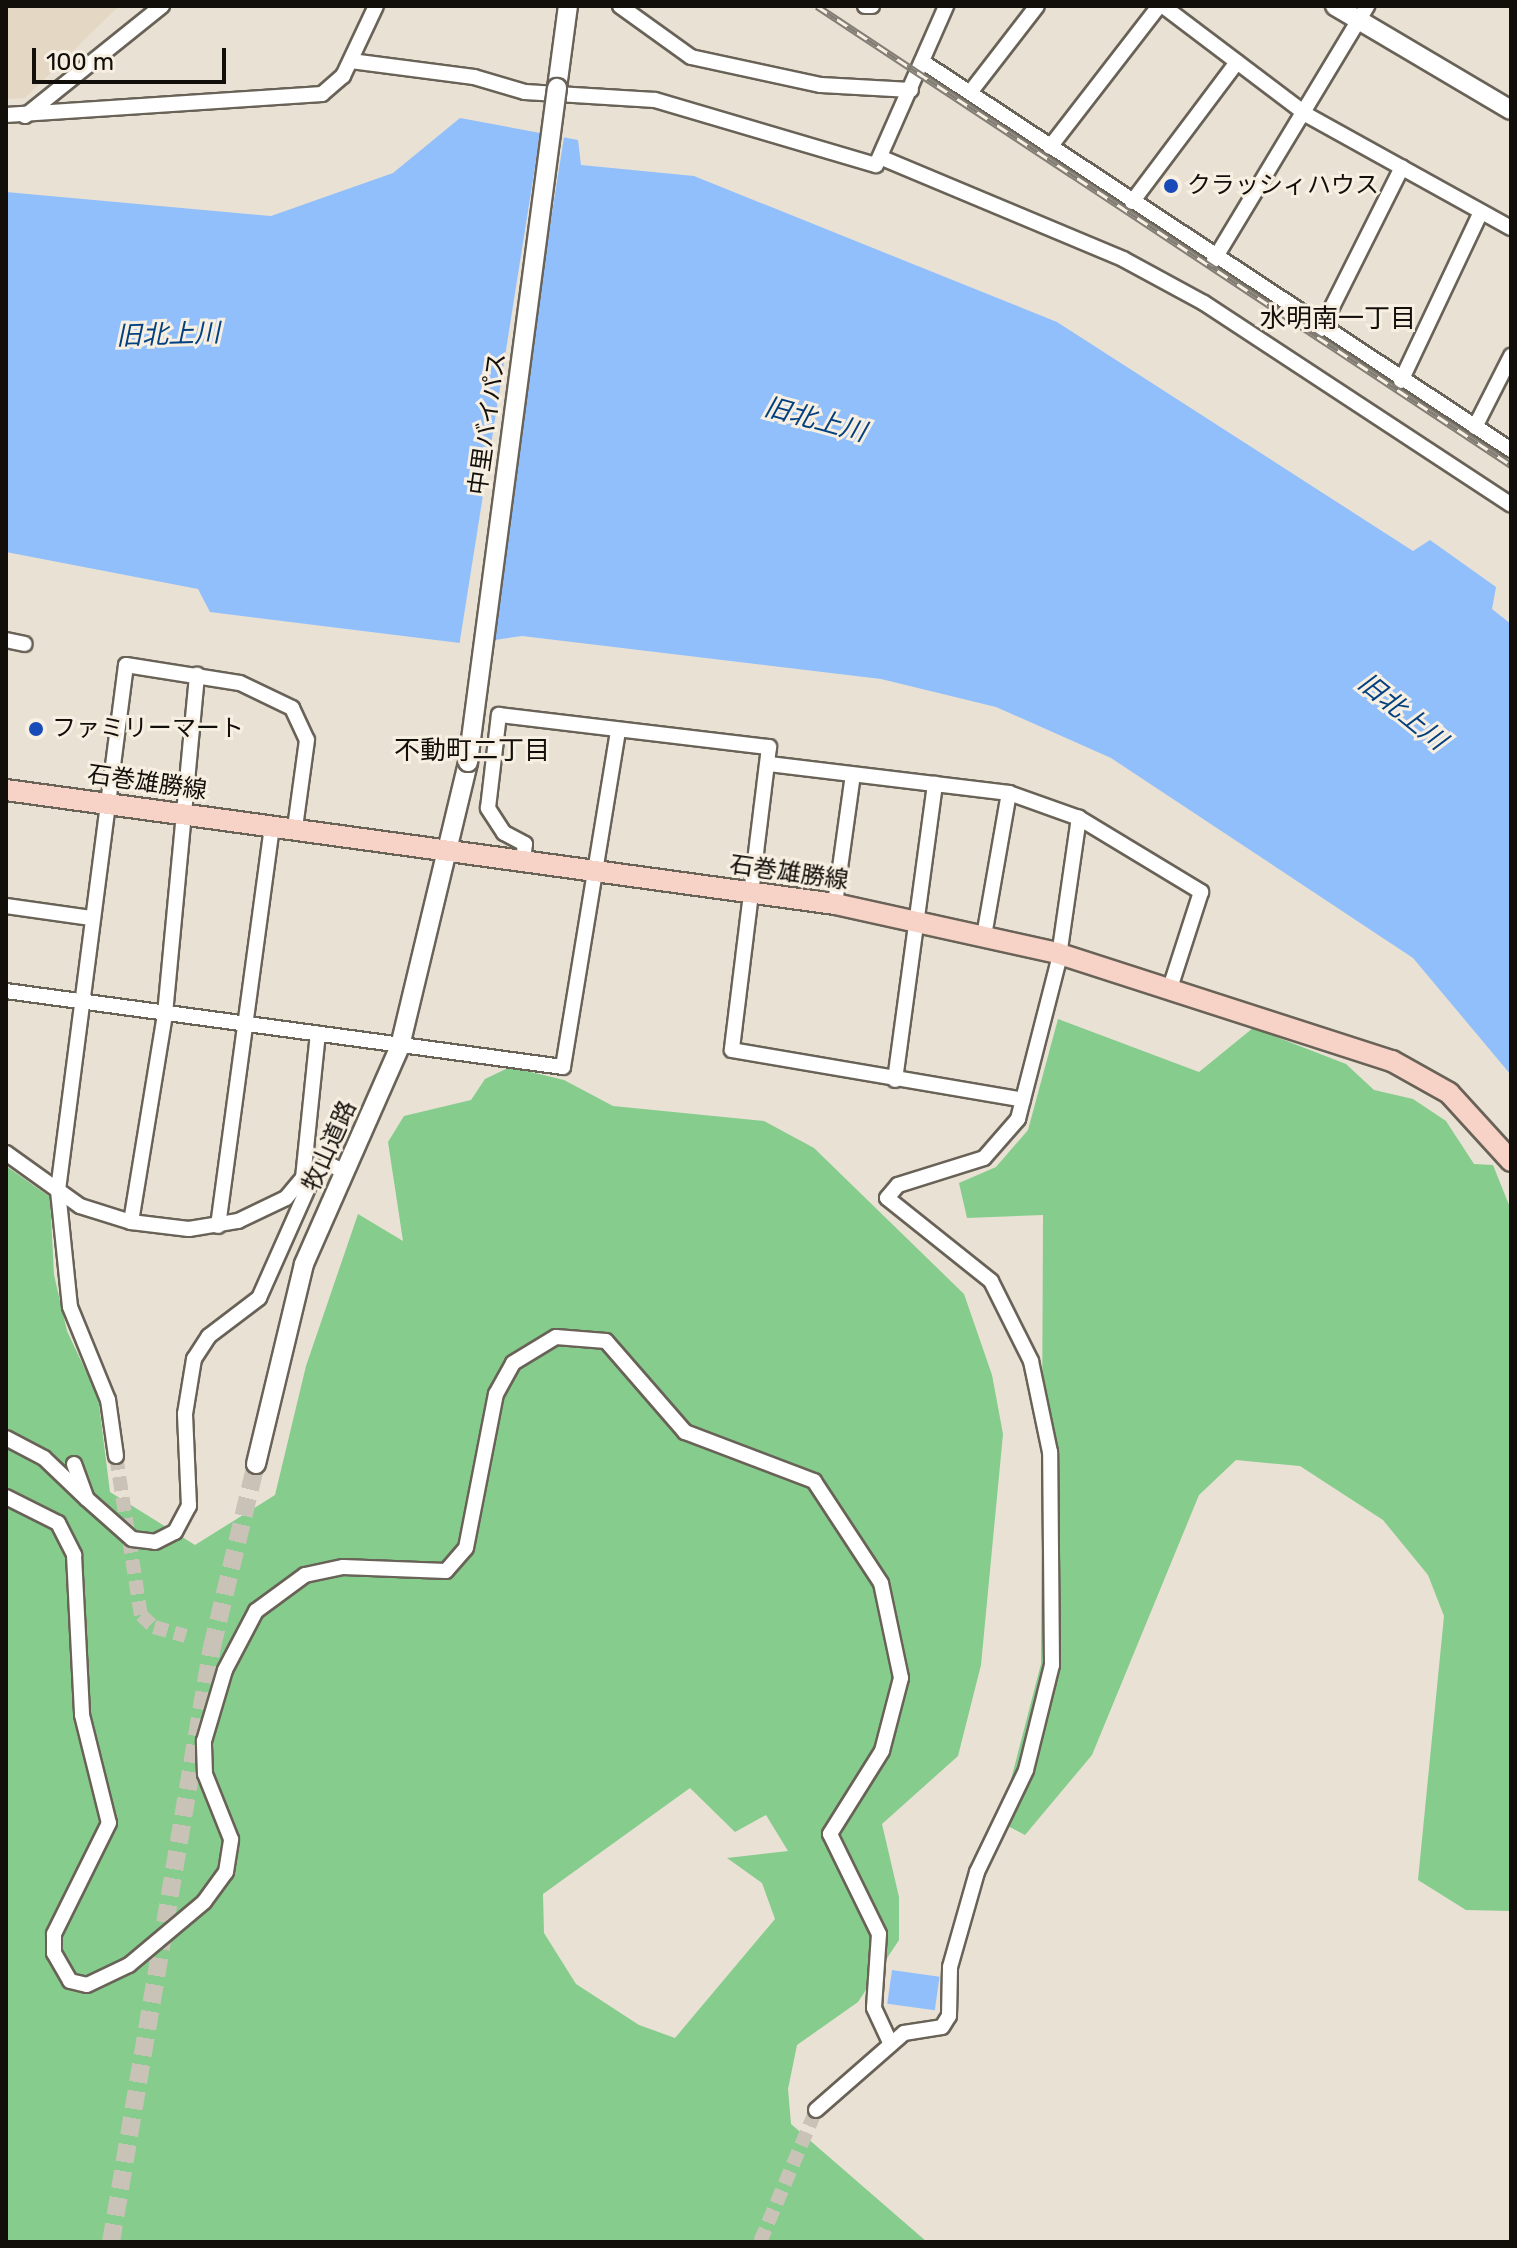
<!DOCTYPE html>
<html>
<head>
<meta charset="utf-8">
<style>
	body { margin:0 }
	#map { position:relative; width:1517px; height:2248px; overflow:hidden; background:#e9e1d4; font-family:Rubik,"Noto Sans JP",sans-serif }
	div>[style] { position:absolute }
	.built>* { inset:0; background:#e4d8c4 }
	.green>* { inset:0; background:#85cc8d }
	.water>* { inset:0; background:#91bffc; transform-origin:0 0 }
	.pier>* { inset:0; background:#e9e1d4; transform-origin:0 0 }
	.minor-tunnel>* { height:14px; margin-top:-7px; transform-origin:0; background:repeating-linear-gradient(90deg,#c9c2b6 0 14px,transparent 0 21px) }
	.tertiary-tunnel>* { height:18px; margin-top:-9px; transform-origin:0; background:repeating-linear-gradient(90deg,#c9c2b6 0 18px,transparent 0 27px) }
	.roads { filter:drop-shadow(2px 0 #696257) drop-shadow(-2px 0 #696257) drop-shadow(0 2px #696257) drop-shadow(0 -2px #696257) }
	.minor>* { height:14px; margin:-7px; padding:0 7px; transform-origin:7px; border-radius:7px; background:#fff }
	.tertiary>* { height:18px; margin:-9px; padding:0 9px; transform-origin:9px; border-radius:9px; background:#fff }
	.secondary>* { height:20px; margin:-10px; padding:0 10px; transform-origin:10px; border-radius:10px; background:#f7d2c6 }
	.rail>* { height:7px; margin-top:-3.5px; transform-origin:0; background:repeating-linear-gradient(90deg,#f7efe1 0 12px,#837e75 0 24px); box-sizing:border-box; border-block:2px solid #837e75 }
	.bridges { filter:drop-shadow(2px 0 #696257) drop-shadow(-2px 0 #696257) drop-shadow(0 2px #696257) drop-shadow(0 -2px #696257) }
	.tertiary-bridge>* { height:18px; margin:-9px; padding:0 9px; transform-origin:9px; border-radius:9px; background:#fff }
	.dots>* { width:22px; height:22px; translate:-50% -50%; box-sizing:border-box; border:4px solid #f7efe1; border-radius:50% }
	span { translate:-50% -50%; white-space:nowrap; text-align:center; line-height:1.15; -webkit-text-stroke:6px #f7efe1; paint-order:stroke }
	.poi-label { font-size:24px; color:#120f0b }
	.left { translate:0 -50%; text-align:left }
	.street-label { font-size:24px; color:#120f0b }
	.neighbourhood-label { font-size:26px; color:#120f0b }
	.water-label { font-size:26px; color:#034080; font-style:italic }
	.frame { position:absolute; inset:0; border:8px solid #120f0b; pointer-events:none }
	.scale { position:absolute; left:32px; top:48px; width:194px; height:36px; box-sizing:border-box; border:4px solid #120f0b; border-top:0; padding-left:10px; font-size:24px; line-height:28px; white-space:nowrap; color:#120f0b; -webkit-text-stroke:6px #f7efe1; paint-order:stroke }
</style>
</head>
<body>
<div id="map">
	<div class="built">
		<div style="clip-path:polygon(6px 6px,119px 6px,25px 98px,6px 99px)"></div>
	</div>
	<div class="green">
		<div style="clip-path:polygon(1058px 1019px,1199px 1072px,1253px 1028px,1346px 1064px,1374px 1090px,1413px 1099px,1446px 1121px,1474px 1164px,1493px 1165px,1511px 1210px,1511px 1911px,1466px 1910px,1418px 1880px,1444px 1616px,1428px 1575px,1383px 1520px,1300px 1466px,1236px 1460px,1199px 1495px,1092px 1755px,1025px 1835px,1000px 1822px,1041px 1664px,1043px 1215px,967px 1218px,959px 1183px,996px 1167px,1028px 1130px)"></div>
		<div style="clip-path:polygon(evenodd,510px 1067px,564px 1080px,613px 1106px,764px 1121px,814px 1148px,964px 1294px,992px 1375px,1003px 1434px,981px 1665px,958px 1756px,882px 1824px,899px 1897px,899px 1940px,858px 2002px,797px 2045px,788px 2089px,791px 2124px,927px 2242px,6px 2242px,6px 1166px,50px 1197px,54px 1275px,67px 1331px,98px 1397px,110px 1492px,195px 1545px,275px 1495px,306px 1366px,358px 1214px,403px 1241px,388px 1142px,404px 1116px,471px 1100px,485px 1079px,510px 1067px,690px 1788px,735px 1832px,766px 1815px,788px 1851px,727px 1858px,762px 1883px,775px 1919px,675px 2038px,639px 2025px,576px 1984px,544px 1933px,543px 1894px,690px 1788px)"></div>
	</div>
	<div class="water">
		<div style="clip-path:polygon(460px 118px,578px 140px,581px 165px,694px 176px,1057px 322px,1413px 551px,1430px 540px,1496px 587px,1492px 609px,1511px 624px,1511px 1075px,1413px 958px,1111px 758px,996px 707px,881px 679px,522px 636px,468px 644px,210px 612px,198px 589px,6px 552px,6px 192px,271px 216px,393px 173px)"></div>
		<div style="left:892px;top:1970px;width:48px;height:34px;rotate:8deg"></div>
	</div>
	<div class="pier">
		<div style="left:541px;top:129px;width:24px;height:524px;rotate:9deg"></div>
	</div>
	<div class="minor-tunnel">
		<div style="left:116px;top:1456px;width:161px;rotate:81.1deg"></div>
		<div style="left:141px;top:1615px;width:18px;rotate:43deg"></div>
		<div style="left:154px;top:1627px;width:33px;rotate:16deg"></div>
		<div style="left:760px;top:2242px;width:143px;rotate:-67deg"></div>
	</div>
	<div class="tertiary-tunnel">
		<div style="left:111px;top:2242px;width:604px;rotate:-80.37deg"></div>
		<div style="left:212px;top:1647px;width:188px;rotate:-76.5deg"></div>
	</div>
	<div class="roads">
		<div class="minor">
			<div style="left:620px;top:6px;width:87px;rotate:35.7deg"></div>
			<div style="left:691px;top:57px;width:133px;rotate:12.2deg"></div>
			<div style="left:821px;top:85px;width:90px;rotate:3.2deg"></div>
			<div style="left:865px;top:6px;width:7px"></div>
			<div style="left:1163px;top:6px;width:181px;rotate:37.1deg"></div>
			<div style="left:1307px;top:115px;width:233px;rotate:29deg"></div>
			<div style="left:351px;top:61px;width:124px;rotate:7.4deg"></div>
			<div style="left:474px;top:77px;width:53px;rotate:16.4deg"></div>
			<div style="left:525px;top:92px;width:130px;rotate:3.5deg"></div>
			<div style="left:655px;top:100px;width:230px;rotate:16.4deg"></div>
			<div style="left:876px;top:165px;width:174px;rotate:-66.2deg"></div>
			<div style="left:923px;top:62px;width:704px;rotate:33.42deg"></div>
			<div style="left:972px;top:90px;width:106px;rotate:-52.3deg"></div>
			<div style="left:6px;top:115px;width:317px;rotate:-3.8deg"></div>
			<div style="left:322px;top:94px;width:28px;rotate:-41deg"></div>
			<div style="left:343px;top:76px;width:77px;rotate:-64.8deg"></div>
			<div style="left:25px;top:116px;width:176px;rotate:-38.8deg"></div>
			<div style="left:1050px;top:147px;width:178px;rotate:-52.3deg"></div>
			<div style="left:882px;top:158px;width:261px;rotate:22.7deg"></div>
			<div style="left:1123px;top:259px;width:92px;rotate:28.5deg"></div>
			<div style="left:1204px;top:303px;width:367px;rotate:33.3deg"></div>
			<div style="left:1132px;top:202px;width:175px;rotate:-53.1deg"></div>
			<div style="left:1214px;top:260px;width:297px;rotate:-58.9deg"></div>
			<div style="left:1321px;top:329px;width:181px;rotate:-63.4deg"></div>
			<div style="left:1401px;top:381px;width:187px;rotate:-64.7deg"></div>
			<div style="left:1475px;top:427px;width:80px;rotate:-63.1deg"></div>
			<div style="left:6px;top:640px;width:19px;rotate:12deg"></div>
			<div style="left:769px;top:764px;width:242px;rotate:6.9deg"></div>
			<div style="left:1009px;top:793px;width:74px;rotate:19.7deg"></div>
			<div style="left:1079px;top:818px;width:143px;rotate:31.2deg"></div>
			<div style="left:1201px;top:892px;width:98px;rotate:107.9deg"></div>
			<div style="left:523px;top:860px;width:16px;rotate:-83deg"></div>
			<div style="left:525px;top:844px;width:24px;rotate:-152deg"></div>
			<div style="left:504px;top:833px;width:30px;rotate:-123deg"></div>
			<div style="left:488px;top:808px;width:94px;rotate:-83.3deg"></div>
			<div style="left:499px;top:715px;width:272px;rotate:6.8deg"></div>
			<div style="left:769px;top:747px;width:305px;rotate:97deg"></div>
			<div style="left:732px;top:1050px;width:295px;rotate:9.7deg"></div>
			<div style="left:835px;top:904px;width:130px;rotate:-82.1deg"></div>
			<div style="left:6px;top:906px;width:86px;rotate:8deg"></div>
			<div style="left:984px;top:936px;width:145px;rotate:-80.1deg"></div>
			<div style="left:6px;top:991px;width:562px;rotate:7.77deg"></div>
			<div style="left:563px;top:1067px;width:340px;rotate:-80.7deg"></div>
			<div style="left:895px;top:1080px;width:299px;rotate:-82.3deg"></div>
			<div style="left:6px;top:1153px;width:91px;rotate:35.6deg"></div>
			<div style="left:80px;top:1206px;width:53px;rotate:17.4deg"></div>
			<div style="left:131px;top:1222px;width:58px;rotate:6.9deg"></div>
			<div style="left:189px;top:1229px;width:50px;rotate:-9.3deg"></div>
			<div style="left:238px;top:1221px;width:53px;rotate:-25.6deg"></div>
			<div style="left:286px;top:1198px;width:26px;rotate:-50deg"></div>
			<div style="left:303px;top:1178px;width:145px;rotate:-84.1deg"></div>
			<div style="left:131px;top:1222px;width:211px;rotate:-80.7deg"></div>
			<div style="left:165px;top:1014px;width:341px;rotate:-84.6deg"></div>
			<div style="left:218px;top:1226px;width:404px;rotate:-82.3deg"></div>
			<div style="left:6px;top:1438px;width:43px;rotate:27.8deg"></div>
			<div style="left:44px;top:1458px;width:57px;rotate:43.6deg"></div>
			<div style="left:116px;top:1456px;width:57px;rotate:-98.1deg"></div>
			<div style="left:108px;top:1400px;width:100px;rotate:-112.2deg"></div>
			<div style="left:70px;top:1307px;width:118px;rotate:-95.9deg"></div>
			<div style="left:58px;top:1190px;width:529px;rotate:-82.62deg"></div>
			<div style="left:126px;top:665px;width:115px;rotate:9deg"></div>
			<div style="left:240px;top:683px;width:58px;rotate:25.7deg"></div>
			<div style="left:292px;top:708px;width:35px;rotate:65deg"></div>
			<div style="left:307px;top:740px;width:89px;rotate:97.8deg"></div>
			<div style="left:74px;top:1464px;width:37px;rotate:70deg"></div>
			<div style="left:87px;top:1499px;width:60px;rotate:41.6deg"></div>
			<div style="left:132px;top:1539px;width:23px;rotate:7deg"></div>
			<div style="left:155px;top:1542px;width:22px;rotate:-27deg"></div>
			<div style="left:175px;top:1532px;width:30px;rotate:-62deg"></div>
			<div style="left:189px;top:1506px;width:92px;rotate:-92.5deg"></div>
			<div style="left:185px;top:1414px;width:56px;rotate:-80.7deg"></div>
			<div style="left:194px;top:1359px;width:27px;rotate:-57deg"></div>
			<div style="left:209px;top:1336px;width:63px;rotate:-37.2deg"></div>
			<div style="left:259px;top:1298px;width:138px;rotate:-66deg"></div>
			<div style="left:315px;top:1172px;width:15px;rotate:-32deg"></div>
			<div style="left:328px;top:1164px;width:20px;rotate:24deg"></div>
			<div style="left:6px;top:1497px;width:58px;rotate:26.6deg"></div>
			<div style="left:58px;top:1523px;width:36px;rotate:63deg"></div>
			<div style="left:74px;top:1555px;width:160px;rotate:87.1deg"></div>
			<div style="left:82px;top:1715px;width:111px;rotate:76deg"></div>
			<div style="left:109px;top:1823px;width:124px;rotate:116.4deg"></div>
			<div style="left:54px;top:1934px;width:19px;rotate:90deg"></div>
			<div style="left:54px;top:1953px;width:32px;rotate:60deg"></div>
			<div style="left:70px;top:1981px;width:17px;rotate:13deg"></div>
			<div style="left:87px;top:1985px;width:47px;rotate:-25.5deg"></div>
			<div style="left:129px;top:1965px;width:98px;rotate:-40deg"></div>
			<div style="left:204px;top:1902px;width:37px;rotate:-54deg"></div>
			<div style="left:226px;top:1872px;width:33px;rotate:-81deg"></div>
			<div style="left:231px;top:1839px;width:70px;rotate:-111.8deg"></div>
			<div style="left:205px;top:1774px;width:33px;rotate:-92deg"></div>
			<div style="left:204px;top:1741px;width:74px;rotate:-73.5deg"></div>
			<div style="left:225px;top:1670px;width:67px;rotate:-62.3deg"></div>
			<div style="left:256px;top:1611px;width:61px;rotate:-36.3deg"></div>
			<div style="left:305px;top:1575px;width:39px;rotate:-12deg"></div>
			<div style="left:343px;top:1567px;width:103px;rotate:2.2deg"></div>
			<div style="left:446px;top:1571px;width:30px;rotate:-49deg"></div>
			<div style="left:466px;top:1548px;width:157px;rotate:-79deg"></div>
			<div style="left:496px;top:1394px;width:35px;rotate:-61deg"></div>
			<div style="left:513px;top:1363px;width:50px;rotate:-31.2deg"></div>
			<div style="left:556px;top:1337px;width:50px;rotate:4.6deg"></div>
			<div style="left:606px;top:1341px;width:121px;rotate:49deg"></div>
			<div style="left:685px;top:1432px;width:138px;rotate:20.8deg"></div>
			<div style="left:814px;top:1481px;width:122px;rotate:56.7deg"></div>
			<div style="left:881px;top:1583px;width:97px;rotate:78.1deg"></div>
			<div style="left:901px;top:1678px;width:75px;rotate:104.6deg"></div>
			<div style="left:882px;top:1751px;width:98px;rotate:122.1deg"></div>
			<div style="left:830px;top:1834px;width:111px;rotate:63.9deg"></div>
			<div style="left:879px;top:1934px;width:74px;rotate:93.9deg"></div>
			<div style="left:874px;top:2008px;width:38px;rotate:65deg"></div>
			<div style="left:816px;top:2110px;width:117px;rotate:-41.2deg"></div>
			<div style="left:904px;top:2033px;width:38px;rotate:-9deg"></div>
			<div style="left:942px;top:2027px;width:13px;rotate:-58deg"></div>
			<div style="left:949px;top:2016px;width:49px;rotate:-88.8deg"></div>
			<div style="left:950px;top:1967px;width:99px;rotate:-74.1deg"></div>
			<div style="left:977px;top:1872px;width:113px;rotate:-64.3deg"></div>
			<div style="left:1026px;top:1770px;width:108px;rotate:-76.1deg"></div>
			<div style="left:1052px;top:1665px;width:213px;rotate:-90.5deg"></div>
			<div style="left:1050px;top:1452px;width:93px;rotate:-101.8deg"></div>
			<div style="left:1031px;top:1361px;width:89px;rotate:-116.6deg"></div>
			<div style="left:991px;top:1281px;width:133px;rotate:-141.4deg"></div>
			<div style="left:887px;top:1198px;width:17px;rotate:-50deg"></div>
			<div style="left:898px;top:1185px;width:90px;rotate:-17.4deg"></div>
			<div style="left:984px;top:1158px;width:52px;rotate:-48.9deg"></div>
			<div style="left:1018px;top:1119px;width:161px;rotate:-75.6deg"></div>
			<div style="left:1058px;top:963px;width:147px;rotate:-81.8deg"></div>
		</div>
		<div class="tertiary">
			<div style="left:1335px;top:6px;width:204px;rotate:30.6deg"></div>
			<div style="left:557px;top:88px;width:83px;rotate:-82.4deg"></div>
			<div style="left:256px;top:1464px;width:206px;rotate:-76.5deg"></div>
			<div style="left:304px;top:1264px;width:238px;rotate:-66.2deg"></div>
			<div style="left:400px;top:1046px;width:292px;rotate:-76.5deg"></div>
		</div>
		<div class="secondary">
			<div style="left:6px;top:790px;width:837px;rotate:7.83deg"></div>
			<div style="left:835px;top:904px;width:227px;rotate:12.4deg"></div>
			<div style="left:1057px;top:953px;width:352px;rotate:17.9deg"></div>
			<div style="left:1392px;top:1061px;width:65px;rotate:29.3deg"></div>
			<div style="left:1449px;top:1093px;width:92px;rotate:47.6deg"></div>
		</div>
	</div>
	<div class="rail">
		<div style="left:817px;top:6px;width:832px;rotate:33.48deg"></div>
	</div>
	<div class="bridges">
		<div class="tertiary-bridge">
			<div style="left:468px;top:762px;width:680px;rotate:-82.48deg"></div>
		</div>
	</div>
	<div class="dots">
		<div style="left:1171px;top:186px;background:#174bb8"></div>
		<div style="left:36px;top:729px;background:#174bb8"></div>
	</div>
	<div class="poi-label">
		<span class="left" style="left:1187px;top:186px">クラッシィハウス</span>
		<span class="left" style="left:52px;top:729px">ファミリーマート</span>
	</div>
	<div class="street-label">
		<span style="left:488px;top:424px;rotate:-82deg">中里バイパス</span>
		<span style="left:147px;top:783px;rotate:8deg">石巻雄勝線</span>
		<span style="left:789px;top:873px;rotate:8deg">石巻雄勝線</span>
		<span style="left:330px;top:1146px;rotate:-66deg">牧山道路</span>
	</div>
	<div class="neighbourhood-label">
		<span style="left:1338px;top:319px">水明南一丁目</span>
		<span style="left:472px;top:751px">不動町二丁目</span>
	</div>
	<div class="water-label">
		<span style="left:168px;top:335px;rotate:-2deg">旧北上川</span>
		<span style="left:815px;top:420px;rotate:15deg">旧北上川</span>
		<span style="left:1402px;top:712px;rotate:39deg">旧北上川</span>
	</div>
	<div class="frame"></div>
	<div class="scale">100 m</div>
</div>
</body>
</html>
